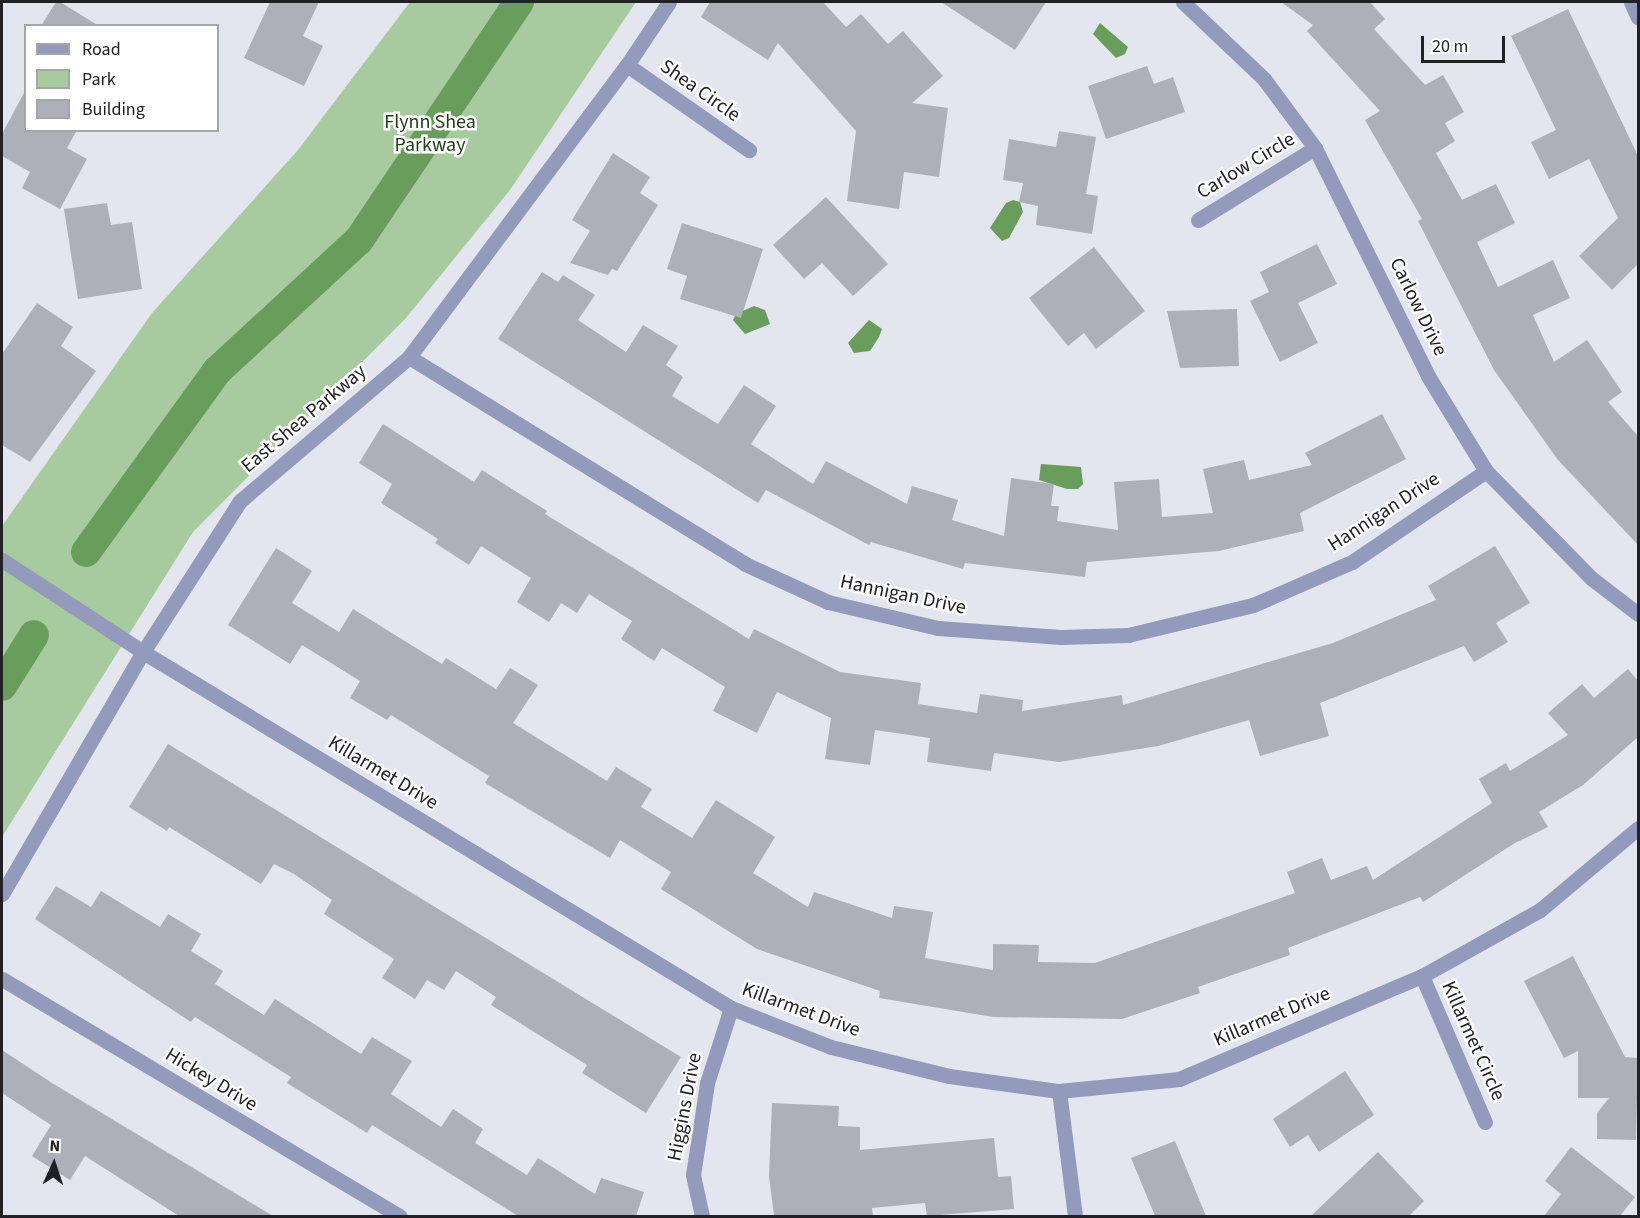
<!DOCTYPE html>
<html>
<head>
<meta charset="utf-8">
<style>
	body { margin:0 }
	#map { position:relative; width:1640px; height:1218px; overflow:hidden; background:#e3e5ef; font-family:"Source Sans 3",sans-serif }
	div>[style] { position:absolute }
	.green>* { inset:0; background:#a7ca9f }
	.water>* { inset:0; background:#699d5c }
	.canal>* { height:30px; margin:-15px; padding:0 15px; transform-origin:15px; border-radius:15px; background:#699d5c }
	.building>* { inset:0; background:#adafb9 }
	.minor>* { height:15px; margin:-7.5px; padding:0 7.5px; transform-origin:7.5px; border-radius:7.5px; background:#949abb }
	span { translate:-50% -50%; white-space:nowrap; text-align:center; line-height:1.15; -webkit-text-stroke:5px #fff; paint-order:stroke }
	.street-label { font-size:20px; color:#212125 }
	.park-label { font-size:20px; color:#1a3e10 }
	.frame { position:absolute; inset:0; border:3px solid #212125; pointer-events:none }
	.legend { position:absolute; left:24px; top:24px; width:195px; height:108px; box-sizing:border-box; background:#fff; border:2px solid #a6a6a8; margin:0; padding:8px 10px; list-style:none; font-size:18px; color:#212125 }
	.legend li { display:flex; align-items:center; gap:12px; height:30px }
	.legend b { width:30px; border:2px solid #a6a6a8 }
	.north { position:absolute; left:24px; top:1134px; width:60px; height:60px; -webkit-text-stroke:4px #fff; paint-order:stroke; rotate:3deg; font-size:16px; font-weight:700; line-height:24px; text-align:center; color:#212125 }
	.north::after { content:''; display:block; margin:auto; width:21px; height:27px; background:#212125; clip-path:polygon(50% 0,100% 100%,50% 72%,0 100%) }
	.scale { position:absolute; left:1421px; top:36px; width:84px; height:27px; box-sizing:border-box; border:3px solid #212125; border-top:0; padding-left:8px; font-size:18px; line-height:21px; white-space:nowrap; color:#212125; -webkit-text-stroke:4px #fff; paint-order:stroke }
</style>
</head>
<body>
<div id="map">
	<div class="green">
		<div style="clip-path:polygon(410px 2px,636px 2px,510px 190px,406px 318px,193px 532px,2px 837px,2px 526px,152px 313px,298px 150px)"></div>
	</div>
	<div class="water">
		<div style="clip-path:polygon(1100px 23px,1128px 47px,1125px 54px,1116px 58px,1093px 34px)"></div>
		<div style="clip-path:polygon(1013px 200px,1020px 202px,1023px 212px,1009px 238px,1002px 241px,990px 228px,1006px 203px)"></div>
		<div style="clip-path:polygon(754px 306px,765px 310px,770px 324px,745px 334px,733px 320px,736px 314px)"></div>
		<div style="clip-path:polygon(869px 320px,882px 329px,879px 337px,870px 351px,854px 353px,848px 343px)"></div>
		<div style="clip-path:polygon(1041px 464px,1081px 467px,1083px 484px,1078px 489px,1067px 489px,1039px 480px)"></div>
	</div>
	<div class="canal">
		<div style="left:86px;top:552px;width:223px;rotate:-54.1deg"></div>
		<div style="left:217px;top:371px;width:193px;rotate:-42.7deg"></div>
		<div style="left:359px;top:240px;width:287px;rotate:-56.1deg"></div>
		<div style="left:2px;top:686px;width:60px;rotate:-57.9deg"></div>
	</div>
	<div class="building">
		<div style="clip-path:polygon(56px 2px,60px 2px,99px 26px,41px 26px)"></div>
		<div style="clip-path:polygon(270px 2px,319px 2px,303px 36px,323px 46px,304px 86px,244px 58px)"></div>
		<div style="clip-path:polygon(710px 2px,823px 2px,846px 27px,861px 14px,888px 44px,903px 31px,943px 76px,912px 103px,948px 108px,939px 177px,904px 172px,899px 209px,847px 201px,856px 131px,778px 43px,768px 60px,701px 17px)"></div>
		<div style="clip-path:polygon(941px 2px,1046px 2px,1015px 50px)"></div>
		<div style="clip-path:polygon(1281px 2px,1370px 2px,1385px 19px,1374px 29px,1425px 85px,1443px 75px,1464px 112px,1445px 123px,1455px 141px,1436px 153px,1462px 200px,1496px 184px,1515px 223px,1477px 242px,1498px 287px,1553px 260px,1570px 298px,1533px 315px,1554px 362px,1587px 340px,1622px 392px,1608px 402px,1638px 436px,1638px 545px,1558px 460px,1494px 370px,1418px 221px,1422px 219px,1365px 120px,1380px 111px,1307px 31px,1313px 25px)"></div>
		<div style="clip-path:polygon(1568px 9px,1638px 156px,1638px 264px,1612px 290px,1579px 256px,1618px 218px,1589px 159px,1549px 179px,1531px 142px,1556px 130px,1511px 36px)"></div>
		<div style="clip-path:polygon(1147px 66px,1154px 84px,1173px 77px,1185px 112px,1106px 139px,1088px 86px)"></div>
		<div style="clip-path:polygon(26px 89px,26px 130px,77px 130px,67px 148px,87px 159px,60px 209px,22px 188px,30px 172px,2px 156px,2px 134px)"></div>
		<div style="clip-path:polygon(1059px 131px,1096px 137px,1086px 194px,1098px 196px,1092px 234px,1036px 225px,1038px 206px,1019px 202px,1023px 183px,1003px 180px,1009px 139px,1056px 147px)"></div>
		<div style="clip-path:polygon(613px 153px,650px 177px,640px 193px,658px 205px,617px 271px,612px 269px,608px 275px,570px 263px,590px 231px,572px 220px)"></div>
		<div style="clip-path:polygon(826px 197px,888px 264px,853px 296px,822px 263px,804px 279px,773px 245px)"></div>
		<div style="clip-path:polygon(107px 203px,111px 225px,132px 222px,142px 289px,78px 299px,64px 209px)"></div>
		<div style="clip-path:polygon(682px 223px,763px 249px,741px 318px,680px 299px,687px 276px,667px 269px)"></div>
		<div style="clip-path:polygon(1317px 244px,1337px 284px,1298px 303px,1318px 343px,1280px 362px,1250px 301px,1269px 292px,1260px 272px)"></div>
		<div style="clip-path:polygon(1094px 247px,1145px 311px,1096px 349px,1084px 333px,1068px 346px,1029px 298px)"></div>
		<div style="clip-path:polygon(542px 272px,558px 282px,563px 275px,595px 295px,578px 320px,626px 352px,643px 325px,678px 346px,666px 365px,683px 377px,672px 396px,718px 424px,744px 385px,776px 406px,751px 444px,813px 484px,826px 461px,907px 504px,912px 486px,958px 500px,952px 520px,1004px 536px,1011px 478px,1054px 484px,1051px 506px,1059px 506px,1057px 521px,1118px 530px,1114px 482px,1159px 479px,1162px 517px,1213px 513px,1203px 469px,1244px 460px,1249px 480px,1312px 465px,1305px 453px,1382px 414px,1406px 459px,1300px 513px,1304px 531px,1219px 551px,1087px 562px,1085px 577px,965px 563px,963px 569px,871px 542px,869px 545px,766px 490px,758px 503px,498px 339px)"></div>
		<div style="clip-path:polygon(37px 303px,73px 327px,61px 346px,96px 371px,30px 462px,2px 445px,2px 354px)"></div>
		<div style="clip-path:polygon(1237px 309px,1239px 366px,1180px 368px,1167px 311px)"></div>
		<div style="clip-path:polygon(383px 424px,474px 482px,482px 470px,547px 511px,545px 514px,749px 639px,754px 629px,840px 672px,921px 683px,918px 704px,977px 713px,980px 694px,1023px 700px,1022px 711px,1122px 695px,1123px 705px,1333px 643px,1436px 600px,1428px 586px,1495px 546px,1530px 603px,1496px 623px,1508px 642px,1474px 662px,1464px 646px,1320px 703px,1329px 736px,1260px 756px,1249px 720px,1158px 746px,1059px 762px,994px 753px,991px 771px,927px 762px,930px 738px,875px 730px,870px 765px,825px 759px,831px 718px,777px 692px,757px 733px,713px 711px,725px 687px,662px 648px,654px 661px,621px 639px,632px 621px,589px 594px,577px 613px,561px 603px,549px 622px,517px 602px,531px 578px,481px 546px,469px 565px,435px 543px,438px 539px,381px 503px,392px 484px,359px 463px)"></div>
		<div style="clip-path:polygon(276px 548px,312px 571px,292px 603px,339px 632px,353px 609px,442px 664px,446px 658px,496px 689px,510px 668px,538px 685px,513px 723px,607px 781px,616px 767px,652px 789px,641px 807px,692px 838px,716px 800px,775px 837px,753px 873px,808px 907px,814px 892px,892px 918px,894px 906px,933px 912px,925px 958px,993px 970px,993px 944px,1039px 945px,1038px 962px,1095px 963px,1295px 893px,1287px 872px,1322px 858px,1331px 880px,1367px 866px,1373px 880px,1492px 803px,1479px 779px,1506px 763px,1510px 771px,1568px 735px,1548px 713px,1582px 684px,1594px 698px,1628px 669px,1638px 681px,1638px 737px,1583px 785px,1539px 812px,1548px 827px,1515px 843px,1423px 902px,1420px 897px,1288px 948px,1290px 955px,1198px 987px,1200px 993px,1122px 1019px,993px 1017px,879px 998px,880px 991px,757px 949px,661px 889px,671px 872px,620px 840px,610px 858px,485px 783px,489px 776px,391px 715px,387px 720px,350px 698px,360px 681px,302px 645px,290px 664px,228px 625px)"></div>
		<div style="clip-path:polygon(168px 744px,681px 1057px,646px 1113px,582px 1073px,587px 1065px,491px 1005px,496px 997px,456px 971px,444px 990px,427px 980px,415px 999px,382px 978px,394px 959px,324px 914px,332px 900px,294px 874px,274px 864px,261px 884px,169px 827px,167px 831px,129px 807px)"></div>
		<div style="clip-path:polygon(56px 886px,91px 907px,101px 891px,160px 927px,168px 914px,201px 934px,191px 951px,223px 971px,215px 984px,264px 1015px,275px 999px,361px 1054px,372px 1037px,412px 1061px,391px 1094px,441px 1127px,453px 1109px,483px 1129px,475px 1143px,527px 1175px,538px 1158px,595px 1194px,601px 1178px,644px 1192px,636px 1216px,518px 1216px,372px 1125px,367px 1133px,287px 1083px,291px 1077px,195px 1017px,191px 1022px,35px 919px)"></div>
		<div style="clip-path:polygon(1573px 956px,1625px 1057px,1638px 1058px,1636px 1140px,1597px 1139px,1597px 1113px,1609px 1098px,1578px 1098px,1578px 1051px,1564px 1058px,1524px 981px)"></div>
		<div style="clip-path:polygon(2px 1050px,52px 1083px,273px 1216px,179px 1216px,85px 1156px,70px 1180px,32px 1156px,51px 1125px,2px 1093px)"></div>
		<div style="clip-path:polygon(1345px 1071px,1374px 1115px,1319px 1152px,1308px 1135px,1290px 1147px,1273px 1119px)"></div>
		<div style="clip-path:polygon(772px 1103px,839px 1106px,838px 1126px,860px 1127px,860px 1150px,994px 1138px,998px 1177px,1011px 1176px,1014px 1209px,927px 1216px,925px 1203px,872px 1208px,873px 1216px,774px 1216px,769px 1176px)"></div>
		<div style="clip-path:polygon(1175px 1141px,1206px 1216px,1155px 1216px,1131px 1158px)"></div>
		<div style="clip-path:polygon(1571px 1147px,1635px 1197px,1620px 1216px,1544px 1216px,1561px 1194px,1545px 1181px)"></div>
		<div style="clip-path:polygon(1378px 1152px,1424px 1201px,1409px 1216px,1311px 1216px)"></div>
	</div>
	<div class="minor">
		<div style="left:1183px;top:2px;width:112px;rotate:43.5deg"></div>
		<div style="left:1264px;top:79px;width:86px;rotate:53.5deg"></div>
		<div style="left:1315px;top:148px;width:254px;rotate:63.6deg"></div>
		<div style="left:1428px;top:376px;width:111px;rotate:58.6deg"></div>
		<div style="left:1486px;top:471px;width:150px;rotate:45.5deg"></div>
		<div style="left:1591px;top:578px;width:59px;rotate:37.5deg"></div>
		<div style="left:1631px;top:2px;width:17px;rotate:66deg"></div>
		<div style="left:627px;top:65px;width:149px;rotate:34.9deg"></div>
		<div style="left:1198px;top:220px;width:137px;rotate:-31.6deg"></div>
		<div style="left:409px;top:357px;width:395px;rotate:31.6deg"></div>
		<div style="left:745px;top:564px;width:91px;rotate:24.6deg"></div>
		<div style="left:828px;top:602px;width:113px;rotate:13.3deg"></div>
		<div style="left:938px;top:628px;width:123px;rotate:4.2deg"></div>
		<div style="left:1061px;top:637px;width:67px;rotate:-1.7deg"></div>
		<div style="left:1128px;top:635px;width:129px;rotate:-13.5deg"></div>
		<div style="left:1253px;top:605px;width:108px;rotate:-23.5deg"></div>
		<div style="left:1352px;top:562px;width:162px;rotate:-34.2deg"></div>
		<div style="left:2px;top:560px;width:168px;rotate:33.1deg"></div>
		<div style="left:143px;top:652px;width:687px;rotate:31.19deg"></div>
		<div style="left:731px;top:1008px;width:107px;rotate:21.3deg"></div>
		<div style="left:831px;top:1047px;width:122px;rotate:13.8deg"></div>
		<div style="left:949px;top:1076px;width:111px;rotate:7.8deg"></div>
		<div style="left:1059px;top:1091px;width:121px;rotate:-5.7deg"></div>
		<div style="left:1179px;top:1079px;width:264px;rotate:-23deg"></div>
		<div style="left:1422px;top:976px;width:135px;rotate:-29.2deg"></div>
		<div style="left:1540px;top:910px;width:128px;rotate:-39.9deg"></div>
		<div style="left:2px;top:894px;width:280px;rotate:-59.8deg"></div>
		<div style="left:143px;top:652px;width:179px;rotate:-57.3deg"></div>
		<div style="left:240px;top:501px;width:222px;rotate:-40.4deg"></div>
		<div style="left:409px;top:357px;width:364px;rotate:-53.3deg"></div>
		<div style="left:627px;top:65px;width:76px;rotate:-56.3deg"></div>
		<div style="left:1422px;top:976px;width:159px;rotate:66.7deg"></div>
		<div style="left:2px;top:979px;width:463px;rotate:30.8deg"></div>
		<div style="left:1059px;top:1091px;width:126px;rotate:82.7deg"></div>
		<div style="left:702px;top:1216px;width:42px;rotate:-102.4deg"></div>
		<div style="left:693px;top:1175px;width:93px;rotate:-81.3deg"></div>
		<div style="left:707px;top:1083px;width:79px;rotate:-72.3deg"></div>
	</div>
	<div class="street-label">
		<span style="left:700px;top:91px;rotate:35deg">Shea Circle</span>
		<span style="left:1246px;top:166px;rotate:-31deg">Carlow Circle</span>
		<span style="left:1418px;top:307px;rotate:64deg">Carlow Drive</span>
		<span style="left:304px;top:419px;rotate:-40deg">East Shea Parkway</span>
		<span style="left:1384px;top:512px;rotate:-33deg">Hannigan Drive</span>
		<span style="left:903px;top:595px;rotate:12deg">Hannigan Drive</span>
		<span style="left:383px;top:773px;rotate:31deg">Killarmet Drive</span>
		<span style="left:801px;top:1010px;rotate:20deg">Killarmet Drive</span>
		<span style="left:1272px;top:1017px;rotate:-23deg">Killarmet Drive</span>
		<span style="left:1473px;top:1041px;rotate:66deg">Killarmet Circle</span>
		<span style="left:211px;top:1080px;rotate:31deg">Hickey Drive</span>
		<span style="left:685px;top:1107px;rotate:-79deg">Higgins Drive</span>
	</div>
	<div class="park-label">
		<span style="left:430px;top:134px">Flynn Shea<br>Parkway</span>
	</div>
	<div class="frame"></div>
	<ul class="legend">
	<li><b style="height:8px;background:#949abb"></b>Road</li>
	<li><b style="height:16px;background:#a7ca9f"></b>Park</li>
	<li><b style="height:16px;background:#adafb9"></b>Building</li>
	</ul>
	<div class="north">N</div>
	<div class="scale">20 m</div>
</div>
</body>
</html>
